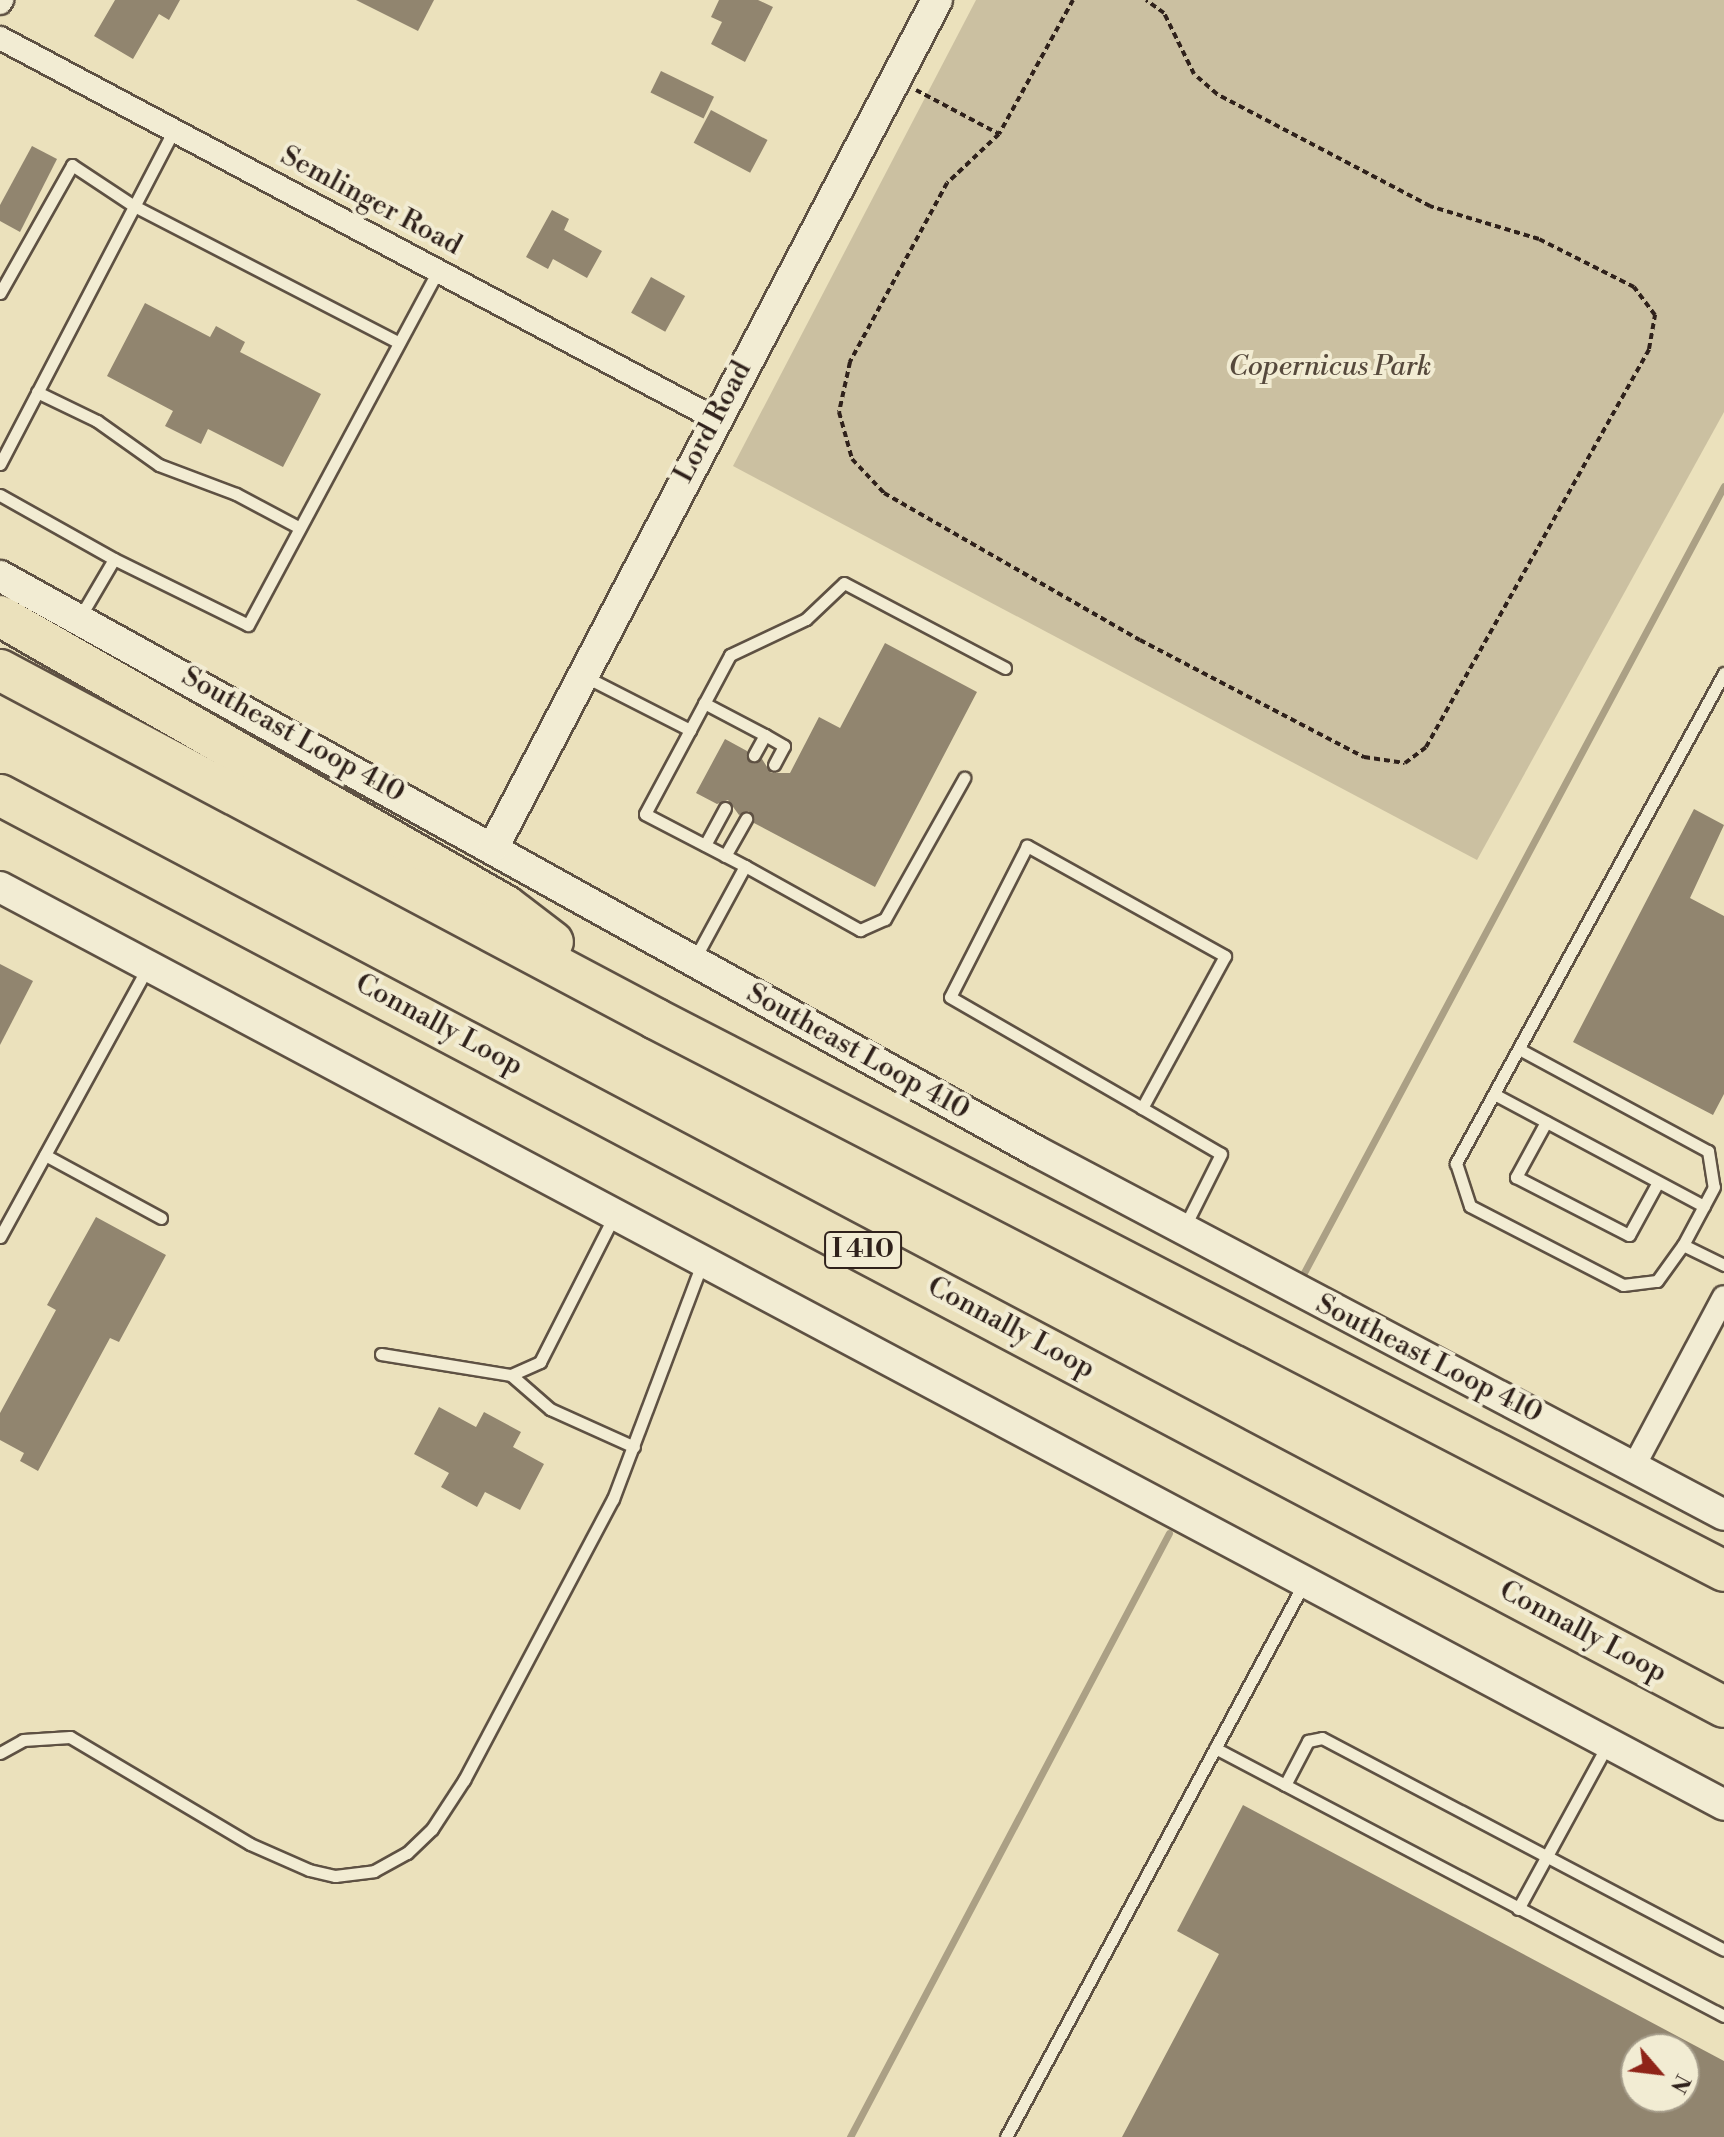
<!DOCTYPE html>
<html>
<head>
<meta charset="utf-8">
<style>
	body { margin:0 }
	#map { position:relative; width:1724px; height:2137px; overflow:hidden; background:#ebe1bc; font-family:"Libre Bodoni",serif }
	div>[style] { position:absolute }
	.green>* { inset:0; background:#cbc0a1 }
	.stream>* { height:7px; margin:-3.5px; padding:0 3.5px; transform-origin:3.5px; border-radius:3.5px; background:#aba085 }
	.building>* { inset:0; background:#91856f; transform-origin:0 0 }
	.path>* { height:4px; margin-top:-2px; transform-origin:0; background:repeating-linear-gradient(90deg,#2f211b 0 6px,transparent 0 10px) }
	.roads { filter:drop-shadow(2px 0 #5e5143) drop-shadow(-2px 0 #5e5143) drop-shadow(0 2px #5e5143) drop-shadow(0 -2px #5e5143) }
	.lane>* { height:11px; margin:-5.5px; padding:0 5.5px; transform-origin:5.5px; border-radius:5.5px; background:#f2ecd3 }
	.street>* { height:22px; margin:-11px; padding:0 11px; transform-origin:11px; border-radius:11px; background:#f2ecd3 }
	.secondary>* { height:30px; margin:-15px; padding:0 15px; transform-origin:15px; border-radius:15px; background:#f2ecd3 }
	.highway>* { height:40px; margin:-20px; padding:0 20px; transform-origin:20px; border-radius:20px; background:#ebe1bc }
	span { translate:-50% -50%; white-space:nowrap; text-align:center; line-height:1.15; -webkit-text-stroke:8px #f2ecd3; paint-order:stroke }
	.shield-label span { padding:2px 6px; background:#f2ecd3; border:2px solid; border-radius:6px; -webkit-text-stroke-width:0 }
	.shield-label { font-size:26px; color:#2f211b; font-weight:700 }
	.street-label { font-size:28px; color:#2f211b }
	.park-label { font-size:28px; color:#56493c; font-style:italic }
	.north { position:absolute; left:1620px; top:2033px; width:80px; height:80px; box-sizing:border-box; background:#f2ecd3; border:2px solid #a49b89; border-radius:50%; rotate:118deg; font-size:22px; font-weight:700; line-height:32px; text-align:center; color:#2f211b }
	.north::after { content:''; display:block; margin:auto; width:28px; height:36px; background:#8f2418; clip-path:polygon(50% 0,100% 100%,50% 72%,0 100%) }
</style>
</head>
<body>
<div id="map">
	<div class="green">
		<div style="clip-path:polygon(976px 0,1724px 0,1724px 412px,1477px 860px,733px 466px)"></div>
	</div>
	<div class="stream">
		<div style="left:1300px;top:1280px;width:900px;rotate:-61.9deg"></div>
		<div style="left:850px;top:2137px;width:683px;rotate:-62.16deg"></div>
	</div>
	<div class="building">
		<div style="clip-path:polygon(115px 0,180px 0,169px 20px,159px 14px,133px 59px,94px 36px)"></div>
		<div style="clip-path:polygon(356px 0,434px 0,418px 31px)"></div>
		<div style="clip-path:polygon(719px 0,758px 0,773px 7px,745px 62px,711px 44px,722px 22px,711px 17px)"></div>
		<div style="left:661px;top:71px;width:59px;height:24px;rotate:26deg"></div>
		<div style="left:711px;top:110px;width:64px;height:37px;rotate:28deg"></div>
		<div style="clip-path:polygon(32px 146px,57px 159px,20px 232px,0 221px,0 205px)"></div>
		<div style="clip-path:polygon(552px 210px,569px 219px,564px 230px,602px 251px,587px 278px,553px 259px,548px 269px,526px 257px)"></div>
		<div style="left:651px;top:277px;width:39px;height:41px;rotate:29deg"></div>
		<div style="clip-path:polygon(145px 303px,210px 337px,216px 326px,245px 342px,240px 352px,321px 394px,283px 467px,208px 429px,201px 444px,165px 426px,173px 411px,107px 376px)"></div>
		<div style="clip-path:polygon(885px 643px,977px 692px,875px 887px,754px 823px,749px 811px,739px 815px,728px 800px,717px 804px,696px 793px,725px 739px,747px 751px,751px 763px,762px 759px,771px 773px,790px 773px,819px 717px,840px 728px)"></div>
		<div style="clip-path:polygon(1694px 809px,1724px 825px,1690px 898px,1724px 916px,1724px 1094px,1713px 1115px,1573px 1042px)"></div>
		<div style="clip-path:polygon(0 964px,33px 981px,0 1045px)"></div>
		<div style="clip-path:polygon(96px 1217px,166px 1255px,119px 1342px,110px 1338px,38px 1471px,20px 1461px,24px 1453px,0 1440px,0 1413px,56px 1310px,47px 1305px)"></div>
		<div style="clip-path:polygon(439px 1407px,476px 1427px,484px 1412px,521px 1432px,513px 1447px,544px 1464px,520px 1510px,485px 1492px,477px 1507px,441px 1487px,449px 1473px,414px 1454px)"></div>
		<div style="clip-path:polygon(evenodd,1243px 1805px,1724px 2061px,1724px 2137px,1122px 2137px,1219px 1954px,1177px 1931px,1243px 1805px,1636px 2049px,1684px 2049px,1684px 2097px,1636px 2097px,1636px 2049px)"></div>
	</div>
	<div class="path">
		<div style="left:1073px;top:0;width:153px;rotate:118.9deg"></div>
		<div style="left:999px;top:134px;width:71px;rotate:136.7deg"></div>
		<div style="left:947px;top:183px;width:204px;rotate:118.5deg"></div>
		<div style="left:850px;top:362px;width:51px;rotate:102.4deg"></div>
		<div style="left:839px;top:412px;width:49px;rotate:74.5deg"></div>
		<div style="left:852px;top:459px;width:47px;rotate:46.7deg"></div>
		<div style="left:884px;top:493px;width:295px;rotate:29.9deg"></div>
		<div style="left:1140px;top:640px;width:253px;rotate:27.6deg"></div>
		<div style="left:1364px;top:757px;width:41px;rotate:8.3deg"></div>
		<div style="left:1405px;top:763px;width:26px;rotate:-37deg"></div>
		<div style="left:1426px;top:747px;width:456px;rotate:-60.7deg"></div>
		<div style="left:1649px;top:349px;width:35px;rotate:-80deg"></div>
		<div style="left:1655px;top:315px;width:35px;rotate:-127deg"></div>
		<div style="left:1634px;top:287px;width:106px;rotate:-153.2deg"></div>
		<div style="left:1539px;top:239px;width:114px;rotate:-163.2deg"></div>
		<div style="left:1430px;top:206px;width:241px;rotate:-152.3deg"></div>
		<div style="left:1217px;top:94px;width:30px;rotate:-139deg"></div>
		<div style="left:1194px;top:74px;width:68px;rotate:-116.2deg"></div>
		<div style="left:1164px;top:13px;width:22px;rotate:-144deg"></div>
		<div style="left:916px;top:90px;width:94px;rotate:27.9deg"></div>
	</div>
	<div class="roads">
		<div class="lane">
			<div style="left:0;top:293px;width:147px;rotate:-60.6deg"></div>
			<div style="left:72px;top:165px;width:74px;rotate:33.5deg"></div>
			<div style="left:134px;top:206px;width:298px;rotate:27.3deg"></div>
			<div style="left:37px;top:392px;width:67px;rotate:25.8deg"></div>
			<div style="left:97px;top:421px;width:76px;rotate:35.4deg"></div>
			<div style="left:159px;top:465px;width:82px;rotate:20.6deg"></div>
			<div style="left:236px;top:494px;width:72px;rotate:28deg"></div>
			<div style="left:0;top:464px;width:377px;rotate:-62.5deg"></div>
			<div style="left:0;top:495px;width:131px;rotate:29.3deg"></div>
			<div style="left:80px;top:617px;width:67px;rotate:-59.6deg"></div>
			<div style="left:114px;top:559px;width:149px;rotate:26.2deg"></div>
			<div style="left:248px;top:625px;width:402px;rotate:-61.8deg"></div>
			<div style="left:1724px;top:673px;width:559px;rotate:118.68deg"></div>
			<div style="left:1456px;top:1163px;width:45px;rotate:72deg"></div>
			<div style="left:1470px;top:1206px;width:172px;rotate:27.3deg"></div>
			<div style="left:1623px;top:1285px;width:34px;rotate:-7deg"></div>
			<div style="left:1657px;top:1281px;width:44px;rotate:-54.2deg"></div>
			<div style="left:1683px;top:1245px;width:46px;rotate:26deg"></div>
			<div style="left:586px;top:677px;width:117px;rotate:27deg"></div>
			<div style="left:690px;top:730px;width:95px;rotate:118.2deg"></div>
			<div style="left:645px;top:814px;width:113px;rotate:27.5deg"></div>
			<div style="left:745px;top:866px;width:107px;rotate:118.5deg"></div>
			<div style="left:704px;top:703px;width:69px;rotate:27.7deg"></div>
			<div style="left:765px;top:735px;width:23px;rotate:119deg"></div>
			<div style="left:690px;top:730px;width:85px;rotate:-61.9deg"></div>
			<div style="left:730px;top:655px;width:84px;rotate:-25.3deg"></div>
			<div style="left:806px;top:619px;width:52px;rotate:-43.5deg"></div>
			<div style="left:844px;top:583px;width:182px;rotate:27.8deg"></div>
			<div style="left:765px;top:735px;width:22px;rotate:30deg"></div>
			<div style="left:784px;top:746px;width:21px;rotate:118deg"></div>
			<div style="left:705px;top:845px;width:42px;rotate:-61.6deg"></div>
			<div style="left:725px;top:856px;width:43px;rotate:-60.4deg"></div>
			<div style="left:745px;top:866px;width:132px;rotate:29.1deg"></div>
			<div style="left:860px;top:930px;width:27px;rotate:-24deg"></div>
			<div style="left:885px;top:919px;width:162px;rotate:-60.7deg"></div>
			<div style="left:1519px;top:1049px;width:215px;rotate:28.4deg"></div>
			<div style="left:1708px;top:1151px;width:36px;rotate:81deg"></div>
			<div style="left:1714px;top:1187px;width:66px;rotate:118.1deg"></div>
			<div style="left:1494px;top:1094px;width:238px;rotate:28.1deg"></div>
			<div style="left:1142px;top:1108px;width:173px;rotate:-61.4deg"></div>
			<div style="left:1225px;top:956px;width:227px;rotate:-150.9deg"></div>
			<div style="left:1027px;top:846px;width:169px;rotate:117deg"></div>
			<div style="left:950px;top:997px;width:222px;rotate:30deg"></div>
			<div style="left:1142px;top:1108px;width:91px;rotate:30.2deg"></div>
			<div style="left:1221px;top:1154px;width:80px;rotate:116.6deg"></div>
			<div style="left:1546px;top:1122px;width:63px;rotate:118.6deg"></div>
			<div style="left:1516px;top:1177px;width:127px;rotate:27.2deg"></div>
			<div style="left:1629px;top:1235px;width:60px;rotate:-61.3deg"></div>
			<div style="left:45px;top:1155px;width:132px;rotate:28.5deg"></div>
			<div style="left:0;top:1237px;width:308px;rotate:-61.3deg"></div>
			<div style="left:381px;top:1354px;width:132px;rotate:9.2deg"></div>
			<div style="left:511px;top:1375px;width:32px;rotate:-24deg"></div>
			<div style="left:540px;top:1362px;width:164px;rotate:-63.1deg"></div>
			<div style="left:511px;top:1375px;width:52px;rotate:41.1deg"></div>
			<div style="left:550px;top:1409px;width:92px;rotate:24.3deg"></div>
			<div style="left:1215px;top:1748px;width:575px;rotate:27.77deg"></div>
			<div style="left:0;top:1753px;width:26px;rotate:-29deg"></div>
			<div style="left:23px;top:1740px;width:47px;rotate:-3.7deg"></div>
			<div style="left:70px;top:1737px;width:209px;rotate:30.7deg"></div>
			<div style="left:250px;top:1844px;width:64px;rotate:23.8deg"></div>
			<div style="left:309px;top:1870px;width:27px;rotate:13deg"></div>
			<div style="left:335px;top:1876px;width:39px;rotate:-7deg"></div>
			<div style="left:374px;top:1871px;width:38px;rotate:-29deg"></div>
			<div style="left:407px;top:1853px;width:35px;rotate:-44deg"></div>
			<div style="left:432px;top:1829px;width:59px;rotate:-56.9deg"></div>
			<div style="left:464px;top:1780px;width:318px;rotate:-62.1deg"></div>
			<div style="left:613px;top:1499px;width:252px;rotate:-69.3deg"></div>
			<div style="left:1285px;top:1785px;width:50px;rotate:-62.4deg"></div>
			<div style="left:1308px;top:1741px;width:14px;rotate:-12deg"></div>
			<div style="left:1322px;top:1738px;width:454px;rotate:27.8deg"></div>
			<div style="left:1518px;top:1909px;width:188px;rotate:-61.4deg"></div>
			<div style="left:1006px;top:2137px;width:629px;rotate:-61.72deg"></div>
		</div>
		<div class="street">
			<div style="left:0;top:3px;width:4px;rotate:-56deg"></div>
			<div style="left:0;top:38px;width:809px;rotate:28.02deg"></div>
			<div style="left:1634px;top:1466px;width:191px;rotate:-62deg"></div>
		</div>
		<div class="secondary">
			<div style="left:0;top:576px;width:1185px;rotate:29.03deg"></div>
			<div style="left:1036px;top:1151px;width:778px;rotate:27.88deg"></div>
			<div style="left:494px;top:846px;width:955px;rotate:-62.36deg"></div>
			<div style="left:0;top:887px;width:1953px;rotate:28.03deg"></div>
		</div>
		<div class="highway">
			<div style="left:0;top:616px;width:583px;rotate:29.82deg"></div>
			<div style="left:506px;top:906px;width:59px;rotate:37.5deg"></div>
			<div style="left:0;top:670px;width:743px;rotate:28.01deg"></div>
			<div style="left:656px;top:1019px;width:1202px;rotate:27.33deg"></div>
			<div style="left:0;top:795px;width:1950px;rotate:27.88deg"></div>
		</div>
	</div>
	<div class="shield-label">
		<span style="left:863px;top:1250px">I 410</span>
	</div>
	<div class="street-label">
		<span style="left:371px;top:201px;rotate:28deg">Semlinger Road</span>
		<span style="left:713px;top:422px;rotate:-62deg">Lord Road</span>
		<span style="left:293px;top:735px;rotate:29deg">Southeast Loop 410</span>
		<span style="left:439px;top:1025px;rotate:28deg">Connally Loop</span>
		<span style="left:858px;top:1052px;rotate:29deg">Southeast Loop 410</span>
		<span style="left:1011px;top:1328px;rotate:28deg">Connally Loop</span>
		<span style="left:1429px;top:1359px;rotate:27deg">Southeast Loop 410</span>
		<span style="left:1583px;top:1632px;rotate:28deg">Connally Loop</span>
	</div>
	<div class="park-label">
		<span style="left:1330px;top:367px">Copernicus Park</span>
	</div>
	<div class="north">N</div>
</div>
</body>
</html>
